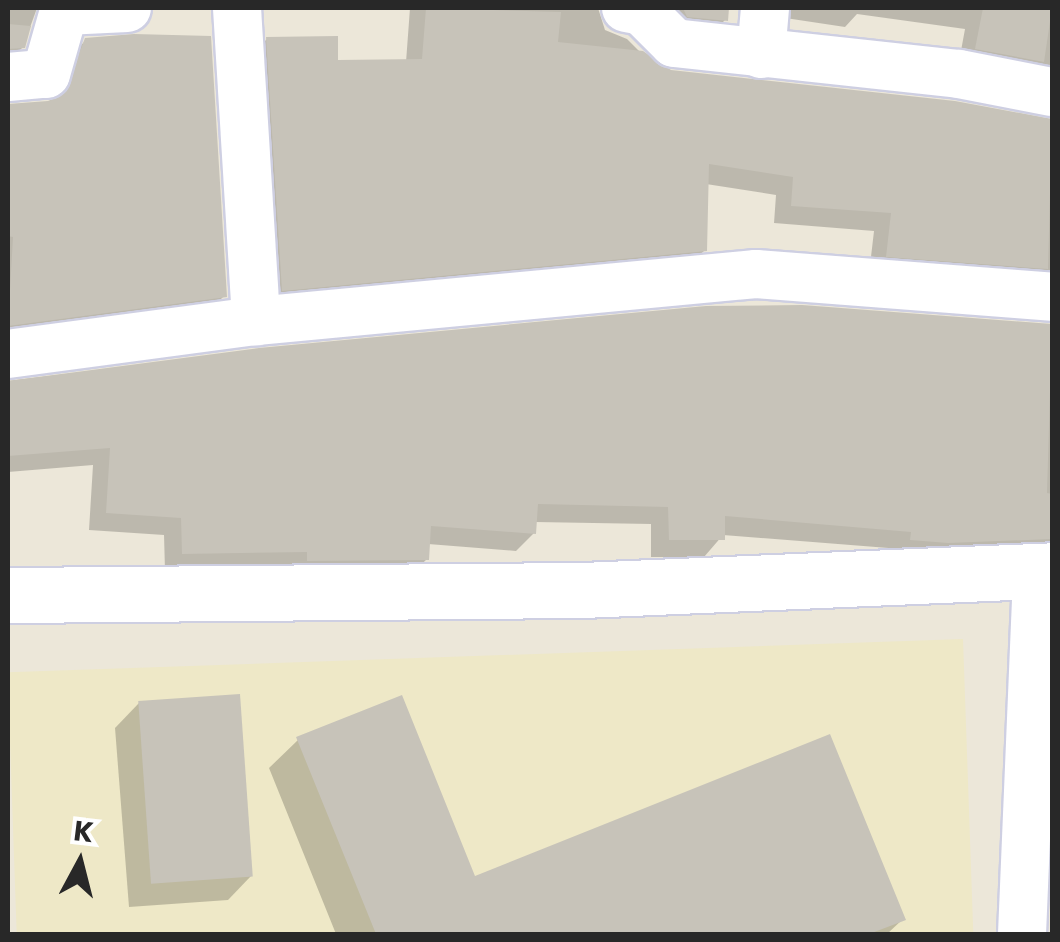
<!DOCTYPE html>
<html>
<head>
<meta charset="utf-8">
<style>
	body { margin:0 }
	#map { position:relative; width:1060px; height:942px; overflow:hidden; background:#ece7d9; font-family:Poppins,sans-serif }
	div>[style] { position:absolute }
	.education>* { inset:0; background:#eee8c7; transform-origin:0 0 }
	.shadow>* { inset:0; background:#0003 }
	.building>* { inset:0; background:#c7c3b9; transform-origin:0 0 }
	.roads { filter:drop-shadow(2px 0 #cecfe2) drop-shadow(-2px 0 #cecfe2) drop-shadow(0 2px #cecfe2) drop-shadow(0 -2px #cecfe2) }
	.minor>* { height:48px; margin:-24px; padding:0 24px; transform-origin:24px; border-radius:24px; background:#fff }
	.tertiary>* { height:55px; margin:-27.5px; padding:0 27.5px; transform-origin:27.5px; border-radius:27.5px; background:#fff }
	span { translate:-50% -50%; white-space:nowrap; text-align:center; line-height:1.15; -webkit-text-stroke:8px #fff; paint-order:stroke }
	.frame { position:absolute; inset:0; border:10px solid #282828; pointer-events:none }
	.north { position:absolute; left:30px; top:812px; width:100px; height:100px; -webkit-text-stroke:8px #fff; paint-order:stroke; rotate:7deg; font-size:28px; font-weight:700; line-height:40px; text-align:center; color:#282828 }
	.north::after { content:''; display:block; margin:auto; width:35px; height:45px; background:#282828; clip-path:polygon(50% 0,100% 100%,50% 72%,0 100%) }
</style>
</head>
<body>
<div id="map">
	<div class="education">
		<div style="left:963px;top:639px;width:295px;height:956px;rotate:88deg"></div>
	</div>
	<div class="shadow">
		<div style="clip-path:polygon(8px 8px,37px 8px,23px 47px,8px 62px)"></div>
		<div style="clip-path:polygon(410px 8px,598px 8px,605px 30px,627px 39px,653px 65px,670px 73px,1052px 121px,1052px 296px,869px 274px,874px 231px,774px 223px,776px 195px,706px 184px,705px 250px,686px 268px,264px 308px,249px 57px,267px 39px,336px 62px,406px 62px)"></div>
		<div style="clip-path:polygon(640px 8px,726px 8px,725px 20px,707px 38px)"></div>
		<div style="clip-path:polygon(766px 8px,1052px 8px,1052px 90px,958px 67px,965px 29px,857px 14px,845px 27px,772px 16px)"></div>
		<div style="clip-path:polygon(86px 40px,224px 296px,206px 314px,8px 341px,8px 106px,55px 101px,68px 59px)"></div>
		<div style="clip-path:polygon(1052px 326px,1052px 561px,723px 535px,704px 557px,651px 557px,651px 524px,535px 522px,534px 533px,516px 551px,428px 544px,427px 559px,408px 577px,165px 571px,164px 535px,89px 530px,93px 465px,8px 472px,8px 381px,259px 351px)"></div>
		<div style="clip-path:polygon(1052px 627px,1052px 858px,1037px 858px)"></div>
		<div style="clip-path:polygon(139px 703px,252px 875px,228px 900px,129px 907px,115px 728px)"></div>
		<div style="clip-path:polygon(298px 740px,474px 879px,903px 919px,887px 934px,336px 934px,269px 768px)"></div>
	</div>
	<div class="building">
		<div style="clip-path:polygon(426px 8px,561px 12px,558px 42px,643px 51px,671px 70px,955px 101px,1052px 119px,1048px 269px,886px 257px,891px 213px,791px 206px,793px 177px,709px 164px,707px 251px,282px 291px,266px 37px,338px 36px,338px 60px,422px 59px)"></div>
		<div style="clip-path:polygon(683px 8px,729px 8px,728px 21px,687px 17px)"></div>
		<div style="clip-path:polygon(983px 8px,1052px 8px,1044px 62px,975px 49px)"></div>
		<div style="clip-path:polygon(8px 24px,31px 26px,25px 48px,8px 49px)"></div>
		<div style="clip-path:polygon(134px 34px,211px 36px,227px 297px,8px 326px,13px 237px,8px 236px,8px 104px,48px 101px,64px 94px,85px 38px)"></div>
		<div style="clip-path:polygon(802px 305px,1052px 324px,1047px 493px,1052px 494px,1052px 539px,948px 543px,910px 540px,911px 532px,725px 516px,725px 540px,669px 540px,668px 507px,538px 504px,536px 534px,431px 526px,429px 560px,307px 561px,307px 552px,182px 554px,181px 518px,106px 513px,110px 448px,8px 456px,8px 381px,259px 348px,706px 306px)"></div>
		<div style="left:240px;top:694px;width:183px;height:102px;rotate:86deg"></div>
		<div style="clip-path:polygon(402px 695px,475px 876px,830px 734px,906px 920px,869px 934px,376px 934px,296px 737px)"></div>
	</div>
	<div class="roads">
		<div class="minor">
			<div style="left:237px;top:8px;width:314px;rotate:86.5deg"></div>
			<div style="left:626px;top:8px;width:16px;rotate:11deg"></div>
			<div style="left:642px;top:11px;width:45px;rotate:45deg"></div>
			<div style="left:674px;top:43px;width:287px;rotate:6.2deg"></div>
			<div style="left:959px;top:74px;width:95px;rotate:11deg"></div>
			<div style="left:761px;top:54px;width:46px;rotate:-85deg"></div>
			<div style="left:8px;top:77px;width:38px;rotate:-5deg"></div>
			<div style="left:46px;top:74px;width:66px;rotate:-74.1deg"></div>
			<div style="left:64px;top:11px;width:63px;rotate:-2.7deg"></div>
			<div style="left:8px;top:354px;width:250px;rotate:-7.6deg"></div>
			<div style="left:256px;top:321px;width:502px;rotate:-5.37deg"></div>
			<div style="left:756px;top:274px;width:297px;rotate:4.4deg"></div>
			<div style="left:1022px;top:934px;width:364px;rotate:-87.6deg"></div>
		</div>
		<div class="tertiary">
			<div style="left:8px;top:595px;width:574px;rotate:-0.5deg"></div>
			<div style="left:582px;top:590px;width:470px;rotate:-2.4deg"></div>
		</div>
	</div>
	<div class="frame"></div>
	<div class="north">K</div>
</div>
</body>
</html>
